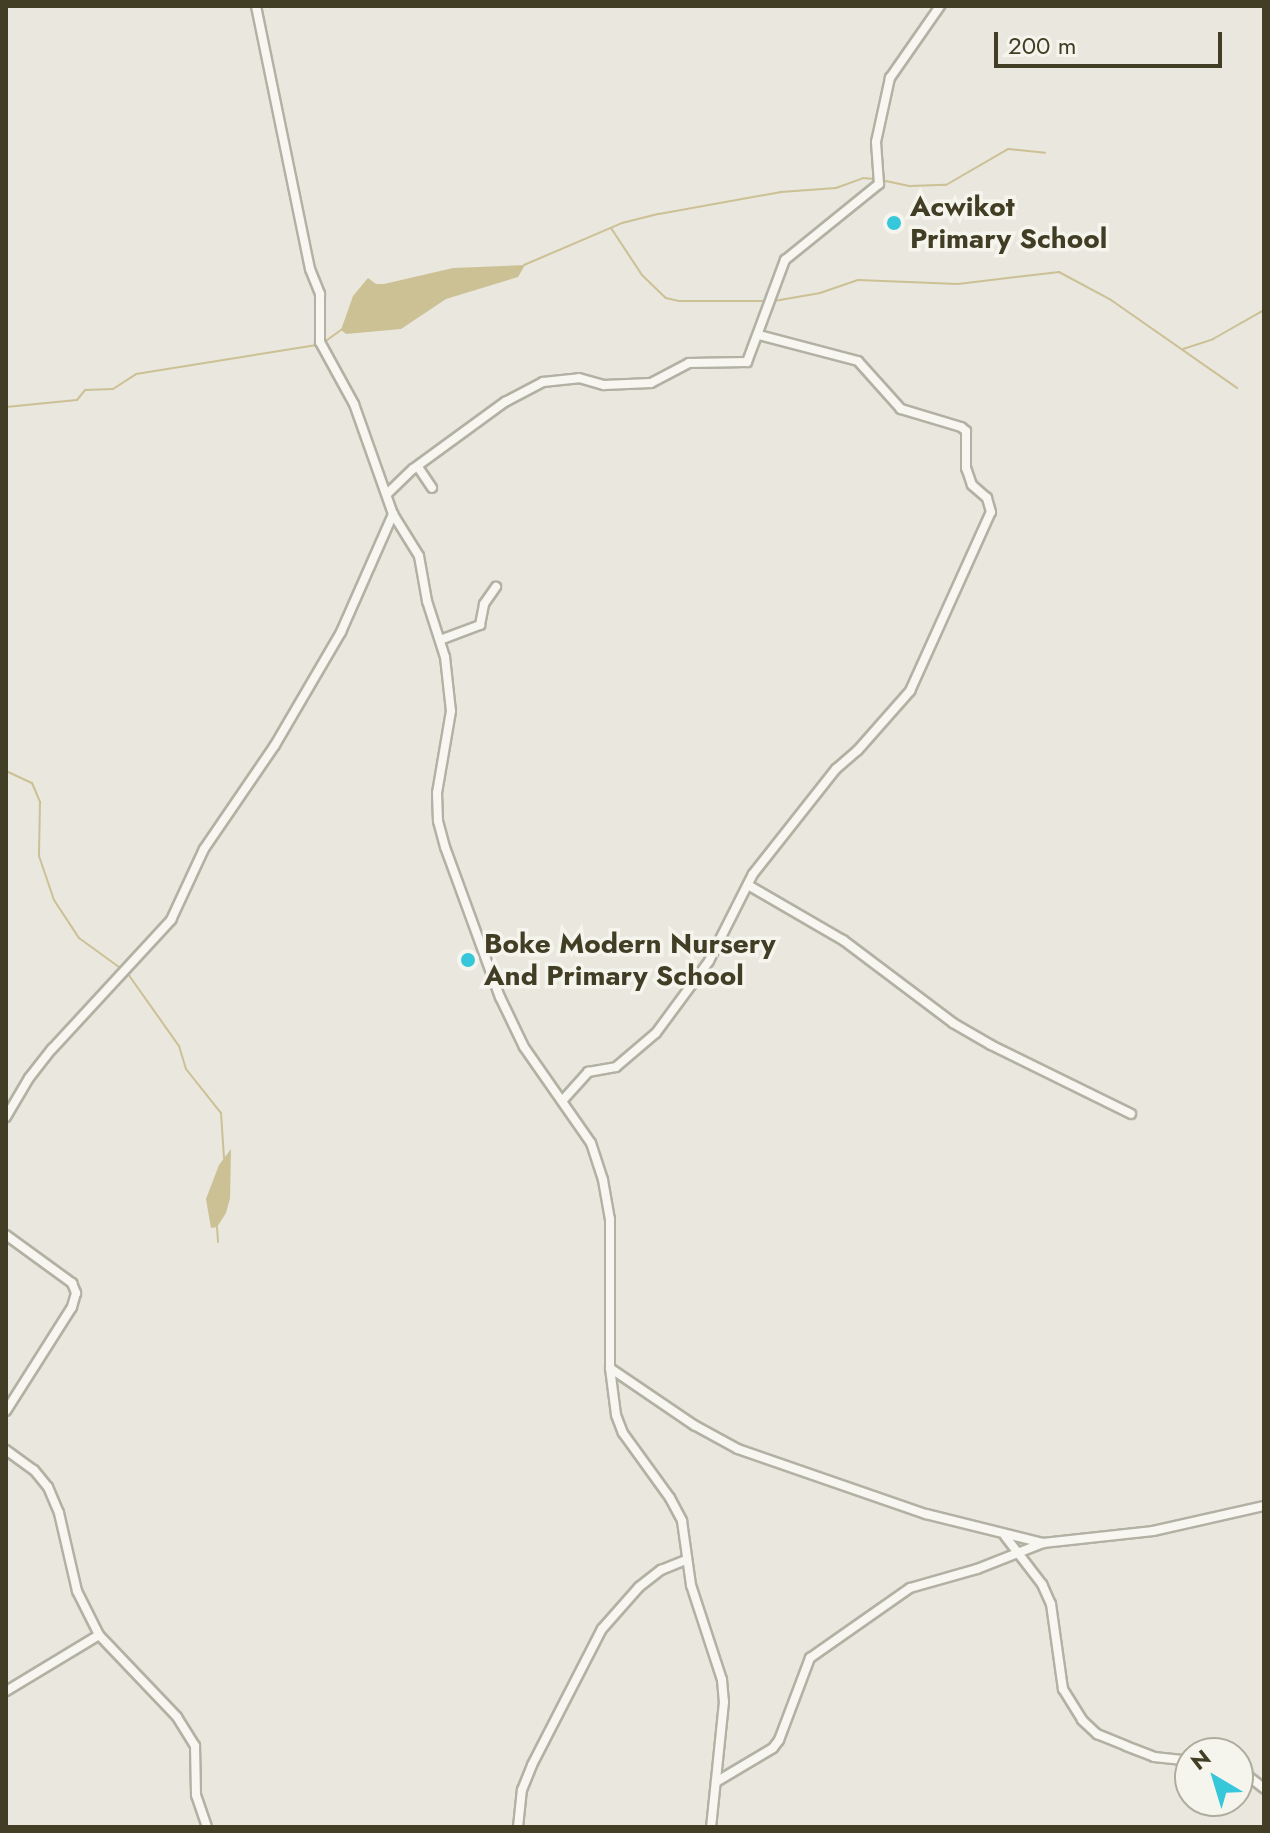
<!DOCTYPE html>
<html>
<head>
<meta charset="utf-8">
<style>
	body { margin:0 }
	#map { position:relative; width:1270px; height:1833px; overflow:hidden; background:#e9e7de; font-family:Jost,sans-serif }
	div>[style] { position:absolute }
	.water>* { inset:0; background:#ccc095 }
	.stream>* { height:2px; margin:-1px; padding:0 1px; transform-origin:1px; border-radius:1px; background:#ccc095 }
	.roads { filter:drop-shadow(2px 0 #b3b1a3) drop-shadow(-2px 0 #b3b1a3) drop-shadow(0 2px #b3b1a3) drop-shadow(0 -2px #b3b1a3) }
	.minor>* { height:8px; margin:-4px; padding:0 4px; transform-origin:4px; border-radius:4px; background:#f7f6f1 }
	.dots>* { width:22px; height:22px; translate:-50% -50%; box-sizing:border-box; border:4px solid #f6f5ed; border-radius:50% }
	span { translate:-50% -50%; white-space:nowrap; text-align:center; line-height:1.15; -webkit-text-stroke:7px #f6f5ed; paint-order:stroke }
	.poi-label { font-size:28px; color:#413e25; font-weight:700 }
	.left { translate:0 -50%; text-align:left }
	.frame { position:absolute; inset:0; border:8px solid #413e25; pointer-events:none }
	.north { position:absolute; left:1174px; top:1737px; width:80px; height:80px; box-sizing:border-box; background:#f6f5ed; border:2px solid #aeac9d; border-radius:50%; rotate:322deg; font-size:22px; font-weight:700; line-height:32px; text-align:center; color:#413e25 }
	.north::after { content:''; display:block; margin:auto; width:28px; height:36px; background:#36c8da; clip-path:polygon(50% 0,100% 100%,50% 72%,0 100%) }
	.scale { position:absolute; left:994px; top:32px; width:228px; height:36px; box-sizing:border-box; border:4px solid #413e25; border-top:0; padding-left:10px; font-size:24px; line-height:28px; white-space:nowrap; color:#413e25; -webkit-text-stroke:6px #f6f5ed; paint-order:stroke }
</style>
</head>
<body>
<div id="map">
	<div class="water">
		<div style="clip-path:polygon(525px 265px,518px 277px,446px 299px,401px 329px,346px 334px,341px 330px,353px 296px,368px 278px,376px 284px,384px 284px,453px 268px)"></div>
		<div style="clip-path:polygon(231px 1149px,230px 1198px,226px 1213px,217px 1227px,211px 1228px,206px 1199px,219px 1165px)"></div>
	</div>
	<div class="stream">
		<div style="left:881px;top:180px;width:30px;rotate:12deg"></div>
		<div style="left:910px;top:186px;width:36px;rotate:-2deg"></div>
		<div style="left:946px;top:185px;width:72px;rotate:-30.1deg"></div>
		<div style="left:1008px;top:149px;width:37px;rotate:6deg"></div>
		<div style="left:611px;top:228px;width:56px;rotate:56.6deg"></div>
		<div style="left:642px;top:275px;width:33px;rotate:44deg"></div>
		<div style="left:666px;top:298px;width:13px;rotate:13deg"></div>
		<div style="left:679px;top:301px;width:89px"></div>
		<div style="left:524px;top:265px;width:107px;rotate:-23.2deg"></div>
		<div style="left:622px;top:223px;width:38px;rotate:-14deg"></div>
		<div style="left:659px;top:214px;width:124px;rotate:-10.2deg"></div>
		<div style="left:781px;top:192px;width:55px;rotate:-4.2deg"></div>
		<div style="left:836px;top:188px;width:29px;rotate:-20deg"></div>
		<div style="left:863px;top:178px;width:12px;rotate:5deg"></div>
		<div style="left:774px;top:301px;width:47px;rotate:-9.9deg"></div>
		<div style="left:820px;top:293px;width:40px;rotate:-18.9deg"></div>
		<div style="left:858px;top:280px;width:100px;rotate:2.3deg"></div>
		<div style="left:958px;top:284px;width:102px;rotate:-6.8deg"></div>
		<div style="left:1059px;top:272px;width:59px;rotate:28.3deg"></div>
		<div style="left:1111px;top:300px;width:154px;rotate:34.9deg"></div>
		<div style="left:323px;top:343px;width:29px;rotate:-36deg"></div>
		<div style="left:1183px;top:349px;width:32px;rotate:-18deg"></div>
		<div style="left:1213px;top:339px;width:59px;rotate:-29.6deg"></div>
		<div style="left:6px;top:407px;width:71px;rotate:-5.6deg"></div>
		<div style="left:77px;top:400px;width:13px;rotate:-51deg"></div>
		<div style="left:85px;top:390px;width:28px;rotate:-2deg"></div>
		<div style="left:113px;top:389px;width:27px;rotate:-33deg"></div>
		<div style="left:136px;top:374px;width:183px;rotate:-9.1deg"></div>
		<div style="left:6px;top:771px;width:29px;rotate:25deg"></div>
		<div style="left:32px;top:783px;width:21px;rotate:67deg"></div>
		<div style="left:40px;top:802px;width:54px;rotate:91.1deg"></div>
		<div style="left:39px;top:856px;width:46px;rotate:71.2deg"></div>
		<div style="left:54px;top:900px;width:45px;rotate:56.7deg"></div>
		<div style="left:79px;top:938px;width:54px;rotate:36deg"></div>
		<div style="left:128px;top:974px;width:88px;rotate:54.7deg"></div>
		<div style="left:179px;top:1046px;width:24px;rotate:73deg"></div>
		<div style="left:186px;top:1069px;width:56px;rotate:51.5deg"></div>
		<div style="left:221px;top:1113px;width:45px;rotate:86.2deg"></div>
		<div style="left:217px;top:1227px;width:15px;rotate:86deg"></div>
	</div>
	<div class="roads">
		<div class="minor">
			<div style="left:256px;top:6px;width:268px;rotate:78.4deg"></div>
			<div style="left:310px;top:269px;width:27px;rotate:68deg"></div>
			<div style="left:320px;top:294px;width:48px;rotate:90deg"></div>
			<div style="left:320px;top:342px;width:71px;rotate:61.3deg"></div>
			<div style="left:354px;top:404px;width:117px;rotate:70.5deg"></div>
			<div style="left:393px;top:514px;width:49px;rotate:58.2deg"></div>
			<div style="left:419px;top:556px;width:46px;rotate:79.9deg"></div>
			<div style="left:427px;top:601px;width:59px;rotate:72.2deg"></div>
			<div style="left:445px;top:657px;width:54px;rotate:83.7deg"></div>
			<div style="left:451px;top:711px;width:83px;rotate:99.7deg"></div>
			<div style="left:437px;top:793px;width:28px;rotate:88deg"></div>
			<div style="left:438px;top:821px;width:27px;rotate:75deg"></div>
			<div style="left:445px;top:847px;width:160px;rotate:69.9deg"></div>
			<div style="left:500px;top:997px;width:55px;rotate:64.4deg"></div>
			<div style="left:524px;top:1047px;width:117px;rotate:55.1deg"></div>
			<div style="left:591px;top:1143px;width:39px;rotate:72deg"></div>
			<div style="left:603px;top:1180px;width:40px;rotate:80deg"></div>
			<div style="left:610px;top:1219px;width:149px;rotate:90deg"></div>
			<div style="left:610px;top:1368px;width:47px;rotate:82.7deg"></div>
			<div style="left:616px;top:1415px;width:19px;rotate:69deg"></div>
			<div style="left:623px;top:1433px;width:80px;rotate:54.1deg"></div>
			<div style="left:670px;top:1498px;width:26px;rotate:62deg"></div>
			<div style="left:682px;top:1521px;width:65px;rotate:82deg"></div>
			<div style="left:691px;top:1585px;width:100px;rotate:71.9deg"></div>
			<div style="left:722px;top:1680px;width:22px;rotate:85deg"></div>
			<div style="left:724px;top:1702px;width:126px;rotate:95.9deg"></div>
			<div style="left:418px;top:467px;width:25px;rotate:56deg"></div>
			<div style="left:387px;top:494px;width:36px;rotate:-44deg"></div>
			<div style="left:413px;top:469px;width:114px;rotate:-36.1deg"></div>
			<div style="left:505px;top:402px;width:43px;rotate:-27.8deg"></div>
			<div style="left:543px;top:382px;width:36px;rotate:-6deg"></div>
			<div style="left:579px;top:378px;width:26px;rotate:16deg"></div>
			<div style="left:604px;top:385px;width:47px;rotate:-2.4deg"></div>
			<div style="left:651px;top:383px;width:43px;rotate:-27.8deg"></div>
			<div style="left:689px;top:363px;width:58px;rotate:-1deg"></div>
			<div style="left:747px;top:362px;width:109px;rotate:-69.6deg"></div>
			<div style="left:785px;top:260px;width:121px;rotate:-39deg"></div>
			<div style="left:879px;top:184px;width:42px;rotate:-94.1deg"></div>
			<div style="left:876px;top:142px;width:66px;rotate:-77.7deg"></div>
			<div style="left:890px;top:78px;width:88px;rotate:-55.2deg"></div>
			<div style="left:440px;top:640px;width:43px;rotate:-20.6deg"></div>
			<div style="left:480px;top:625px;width:21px;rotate:-79deg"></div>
			<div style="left:484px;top:604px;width:21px;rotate:-55deg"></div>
			<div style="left:748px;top:885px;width:110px;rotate:30.1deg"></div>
			<div style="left:843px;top:940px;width:138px;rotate:37deg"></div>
			<div style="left:953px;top:1023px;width:44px;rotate:30.1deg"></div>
			<div style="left:991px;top:1045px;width:156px;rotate:26.2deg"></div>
			<div style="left:563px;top:1100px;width:38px;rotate:-48deg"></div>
			<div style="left:588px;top:1072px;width:28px;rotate:-10deg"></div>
			<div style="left:616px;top:1067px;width:52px;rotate:-40.4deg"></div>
			<div style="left:656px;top:1033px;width:89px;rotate:-53.6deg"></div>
			<div style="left:709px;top:961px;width:97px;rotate:-63.2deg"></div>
			<div style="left:753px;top:874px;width:134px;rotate:-51.7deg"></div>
			<div style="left:836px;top:769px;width:29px;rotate:-41deg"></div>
			<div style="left:858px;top:750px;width:79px;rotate:-48.6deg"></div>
			<div style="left:910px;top:691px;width:196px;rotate:-65.7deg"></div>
			<div style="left:991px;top:512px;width:15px;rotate:-106deg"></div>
			<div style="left:987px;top:498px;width:20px;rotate:-139deg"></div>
			<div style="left:972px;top:485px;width:18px;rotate:-109deg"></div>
			<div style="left:966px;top:468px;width:37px;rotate:-90deg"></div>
			<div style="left:966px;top:431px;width:6px;rotate:-141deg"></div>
			<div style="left:961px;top:427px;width:63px;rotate:-163.3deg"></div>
			<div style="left:901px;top:409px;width:64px;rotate:-131.9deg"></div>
			<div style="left:858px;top:361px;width:102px;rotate:-165.3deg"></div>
			<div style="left:6px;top:1117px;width:45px;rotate:-59.5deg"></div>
			<div style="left:29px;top:1078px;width:37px;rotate:-52deg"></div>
			<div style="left:52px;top:1049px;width:176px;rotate:-47.3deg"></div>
			<div style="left:171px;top:920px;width:78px;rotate:-65.1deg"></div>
			<div style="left:204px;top:849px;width:126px;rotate:-55.7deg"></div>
			<div style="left:275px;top:745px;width:131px;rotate:-59.7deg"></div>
			<div style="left:341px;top:632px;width:129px;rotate:-66.2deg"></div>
			<div style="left:6px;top:1235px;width:82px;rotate:36deg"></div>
			<div style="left:72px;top:1283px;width:11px;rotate:68deg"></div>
			<div style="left:76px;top:1293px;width:15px;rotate:106deg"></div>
			<div style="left:72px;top:1307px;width:123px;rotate:122.4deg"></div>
			<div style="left:610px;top:1368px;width:102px;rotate:34.2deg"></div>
			<div style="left:694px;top:1425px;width:50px;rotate:28.6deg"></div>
			<div style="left:738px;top:1449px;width:199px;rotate:19.1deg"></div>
			<div style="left:926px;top:1514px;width:121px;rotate:13.9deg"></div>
			<div style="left:6px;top:1450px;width:34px;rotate:36deg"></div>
			<div style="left:34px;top:1470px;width:22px;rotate:51deg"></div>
			<div style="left:48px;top:1487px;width:28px;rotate:67deg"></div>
			<div style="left:59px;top:1513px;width:80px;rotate:77deg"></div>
			<div style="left:77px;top:1591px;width:49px;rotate:63.4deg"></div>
			<div style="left:99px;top:1635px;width:109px;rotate:148.9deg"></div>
			<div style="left:1005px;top:1536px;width:61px;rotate:52.4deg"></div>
			<div style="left:1042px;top:1584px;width:22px;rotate:66deg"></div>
			<div style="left:1051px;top:1604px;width:86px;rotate:82deg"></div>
			<div style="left:1063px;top:1689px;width:36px;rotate:58deg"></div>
			<div style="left:1082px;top:1720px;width:21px;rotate:43deg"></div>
			<div style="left:1097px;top:1734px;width:31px;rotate:22deg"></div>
			<div style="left:1126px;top:1746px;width:30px;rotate:21deg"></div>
			<div style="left:1154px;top:1757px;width:36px;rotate:6deg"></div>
			<div style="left:99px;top:1635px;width:113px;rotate:46.4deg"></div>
			<div style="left:177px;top:1717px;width:34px;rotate:58deg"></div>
			<div style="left:195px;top:1746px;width:49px;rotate:88.8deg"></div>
			<div style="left:196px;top:1795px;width:34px;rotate:71deg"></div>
			<div style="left:1238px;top:1768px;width:33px;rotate:38deg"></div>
			<div style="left:716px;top:1782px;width:66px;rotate:-30.8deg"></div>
			<div style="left:773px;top:1748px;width:10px;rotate:-53deg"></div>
			<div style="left:779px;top:1740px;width:88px;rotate:-69.3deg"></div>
			<div style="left:810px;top:1658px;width:122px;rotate:-35deg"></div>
			<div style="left:910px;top:1588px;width:70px;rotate:-15.8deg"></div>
			<div style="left:977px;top:1569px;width:71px;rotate:-21.5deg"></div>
			<div style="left:1043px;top:1543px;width:111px;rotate:-6.2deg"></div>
			<div style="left:1153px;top:1531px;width:114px;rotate:-12.7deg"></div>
			<div style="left:518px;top:1827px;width:37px;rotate:-84deg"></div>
			<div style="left:522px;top:1790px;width:27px;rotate:-68deg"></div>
			<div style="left:532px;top:1765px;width:153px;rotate:-62.8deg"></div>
			<div style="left:602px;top:1629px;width:56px;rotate:-48.6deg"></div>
			<div style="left:639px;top:1587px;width:28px;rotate:-38deg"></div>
			<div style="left:661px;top:1570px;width:27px;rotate:-22deg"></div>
		</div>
	</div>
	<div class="dots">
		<div style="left:894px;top:223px;background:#36c8da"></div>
		<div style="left:468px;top:960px;background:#36c8da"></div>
	</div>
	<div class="poi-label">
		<span class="left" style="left:910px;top:223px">Acwikot<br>Primary School</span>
		<span class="left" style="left:484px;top:960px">Boke Modern Nursery<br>And Primary School</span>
	</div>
	<div class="frame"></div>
	<div class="north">N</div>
	<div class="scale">200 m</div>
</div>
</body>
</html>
